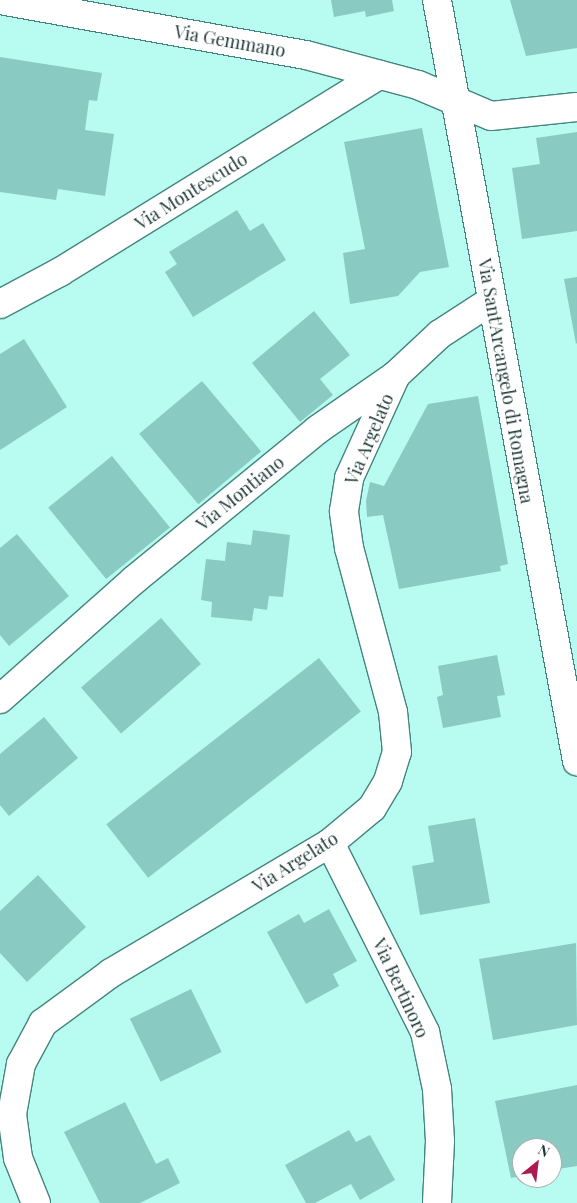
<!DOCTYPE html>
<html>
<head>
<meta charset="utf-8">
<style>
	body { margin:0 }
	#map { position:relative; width:577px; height:1203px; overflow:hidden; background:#b7fbf1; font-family:"Playfair Display",serif }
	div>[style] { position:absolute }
	.building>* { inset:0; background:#89cbc2; transform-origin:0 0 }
	.roads { filter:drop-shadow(1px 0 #43857d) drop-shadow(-1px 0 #43857d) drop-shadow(0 1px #43857d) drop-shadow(0 -1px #43857d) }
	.minor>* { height:28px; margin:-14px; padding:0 14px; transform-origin:14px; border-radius:14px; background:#fff }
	span { translate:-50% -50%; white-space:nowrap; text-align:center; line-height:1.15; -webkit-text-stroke:4px #fff; paint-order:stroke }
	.street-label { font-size:18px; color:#1d3835 }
	.north { position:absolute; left:512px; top:1138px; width:50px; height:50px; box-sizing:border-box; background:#fff; border:1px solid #a5afae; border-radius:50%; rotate:29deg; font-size:14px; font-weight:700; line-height:20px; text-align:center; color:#1d3835 }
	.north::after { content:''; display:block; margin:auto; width:18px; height:22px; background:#ac1c53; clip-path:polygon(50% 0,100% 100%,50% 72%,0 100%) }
</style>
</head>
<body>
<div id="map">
	<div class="building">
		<div style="clip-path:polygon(331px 0,392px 0,394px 11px,366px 17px,365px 11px,334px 17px)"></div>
		<div style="clip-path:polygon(510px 0,577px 0,577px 48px,526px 56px)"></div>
		<div style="clip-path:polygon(0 57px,102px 73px,97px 101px,89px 100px,85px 130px,114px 134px,105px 196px,58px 189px,56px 200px,0 192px)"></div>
		<div style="clip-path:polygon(422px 128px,449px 267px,420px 272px,398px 296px,350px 304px,343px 253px,365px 249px,344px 142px)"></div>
		<div style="clip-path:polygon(577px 132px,577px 231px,522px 239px,512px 168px,540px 164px,536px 138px)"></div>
		<div style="clip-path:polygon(237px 210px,250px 231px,263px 223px,286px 260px,193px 317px,165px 272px,177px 264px,169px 252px)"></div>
		<div style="clip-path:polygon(577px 277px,577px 343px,576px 344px,564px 279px)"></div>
		<div style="clip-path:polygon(314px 311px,350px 355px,320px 379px,333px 395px,300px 422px,252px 363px)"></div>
		<div style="clip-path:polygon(24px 339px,67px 407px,0 450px,0 354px)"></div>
		<div style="left:202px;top:381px;width:92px;height:82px;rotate:50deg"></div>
		<div style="clip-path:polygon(478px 396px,508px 564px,500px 566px,501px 571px,399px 589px,383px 515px,367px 517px,366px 501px,370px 482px,384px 486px,428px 404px)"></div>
		<div style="left:112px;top:456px;width:92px;height:82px;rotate:51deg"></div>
		<div style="clip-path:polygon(253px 530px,290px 535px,283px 597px,269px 596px,267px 610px,254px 608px,252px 621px,211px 617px,212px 602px,201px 600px,206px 559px,225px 561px,227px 542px,251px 545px)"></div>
		<div style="clip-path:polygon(17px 534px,69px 596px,9px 646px,0 635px,0 548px)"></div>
		<div style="left:161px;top:618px;width:61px;height:106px;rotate:49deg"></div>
		<div style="clip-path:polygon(497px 655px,505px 695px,497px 696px,501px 717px,443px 728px,437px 697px,443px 695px,438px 666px)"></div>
		<div style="left:319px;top:658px;width:68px;height:270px;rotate:52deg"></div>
		<div style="clip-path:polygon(44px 717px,78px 758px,9px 816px,0 805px,0 754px)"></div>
		<div style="clip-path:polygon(475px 818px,490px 903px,420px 915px,412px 866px,434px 862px,428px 826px)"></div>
		<div style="clip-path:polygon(38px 875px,86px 927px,27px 982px,0 953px,0 911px)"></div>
		<div style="clip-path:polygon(329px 909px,357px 961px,333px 974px,339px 986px,306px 1004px,267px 932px,299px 914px,304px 923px)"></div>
		<div style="clip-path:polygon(576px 943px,577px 1025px,493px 1040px,479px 959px)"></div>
		<div style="left:191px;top:989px;width:70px;height:68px;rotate:64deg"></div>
		<div style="clip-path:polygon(577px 1085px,577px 1166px,552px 1170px,552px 1148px,522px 1148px,522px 1176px,511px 1178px,495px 1101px)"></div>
		<div style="clip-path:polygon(125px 1102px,156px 1164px,168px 1158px,180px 1183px,140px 1203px,100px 1203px,64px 1132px)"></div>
		<div style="clip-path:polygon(349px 1130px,356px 1142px,370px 1135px,395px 1180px,360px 1200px,351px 1184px,315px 1203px,306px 1203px,285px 1165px)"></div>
	</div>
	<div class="roads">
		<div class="minor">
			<div style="left:0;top:0;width:311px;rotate:10.2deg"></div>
			<div style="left:306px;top:55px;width:116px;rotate:15deg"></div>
			<div style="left:418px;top:85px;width:79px;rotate:23deg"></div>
			<div style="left:491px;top:116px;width:86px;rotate:-6deg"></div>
			<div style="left:437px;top:0;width:774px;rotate:79.58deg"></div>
			<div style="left:0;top:304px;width:68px;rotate:-28.1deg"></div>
			<div style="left:60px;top:272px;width:375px;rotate:-31.7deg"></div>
			<div style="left:0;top:699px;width:179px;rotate:-41.6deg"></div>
			<div style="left:134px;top:580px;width:237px;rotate:-39.3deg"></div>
			<div style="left:317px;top:430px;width:96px;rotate:-34.8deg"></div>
			<div style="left:396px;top:375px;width:60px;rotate:-43deg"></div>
			<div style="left:440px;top:334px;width:61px;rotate:-32.9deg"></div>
			<div style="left:330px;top:843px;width:212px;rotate:63.3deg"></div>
			<div style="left:425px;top:1032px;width:58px;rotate:78.1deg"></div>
			<div style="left:437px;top:1089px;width:52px;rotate:86.7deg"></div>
			<div style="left:440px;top:1141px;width:62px;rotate:92.8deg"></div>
			<div style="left:36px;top:1203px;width:48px;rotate:-111.8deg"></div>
			<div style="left:18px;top:1158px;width:44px;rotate:-97.8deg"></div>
			<div style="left:12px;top:1114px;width:51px;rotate:-79.8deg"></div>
			<div style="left:21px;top:1064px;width:47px;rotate:-61.8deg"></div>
			<div style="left:43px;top:1023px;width:84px;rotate:-36.3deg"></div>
			<div style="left:111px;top:973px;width:255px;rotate:-30.7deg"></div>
			<div style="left:330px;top:843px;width:55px;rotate:-39.8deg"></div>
			<div style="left:372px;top:808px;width:31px;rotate:-59deg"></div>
			<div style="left:388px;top:781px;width:30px;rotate:-73deg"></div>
			<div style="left:397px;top:752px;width:40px;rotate:-95.7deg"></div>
			<div style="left:393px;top:712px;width:170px;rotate:-105deg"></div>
			<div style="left:349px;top:548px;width:37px;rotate:-98deg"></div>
			<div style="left:344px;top:511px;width:33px;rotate:-81deg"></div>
			<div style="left:349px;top:478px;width:113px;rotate:-65.5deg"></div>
		</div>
	</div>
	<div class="street-label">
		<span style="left:230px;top:41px;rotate:10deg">Via Gemmano</span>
		<span style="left:191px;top:191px;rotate:-32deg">Via Montescudo</span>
		<span style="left:506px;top:381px;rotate:80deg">Via Sant'Arcangelo di Romagna</span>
		<span style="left:369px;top:439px;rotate:-67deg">Via Argelato</span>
		<span style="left:240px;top:493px;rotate:-39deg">Via Montiano</span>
		<span style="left:295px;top:862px;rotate:-32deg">Via Argelato</span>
		<span style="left:401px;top:988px;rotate:65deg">Via Bertinoro</span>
	</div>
	<div class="north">N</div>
</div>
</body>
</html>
